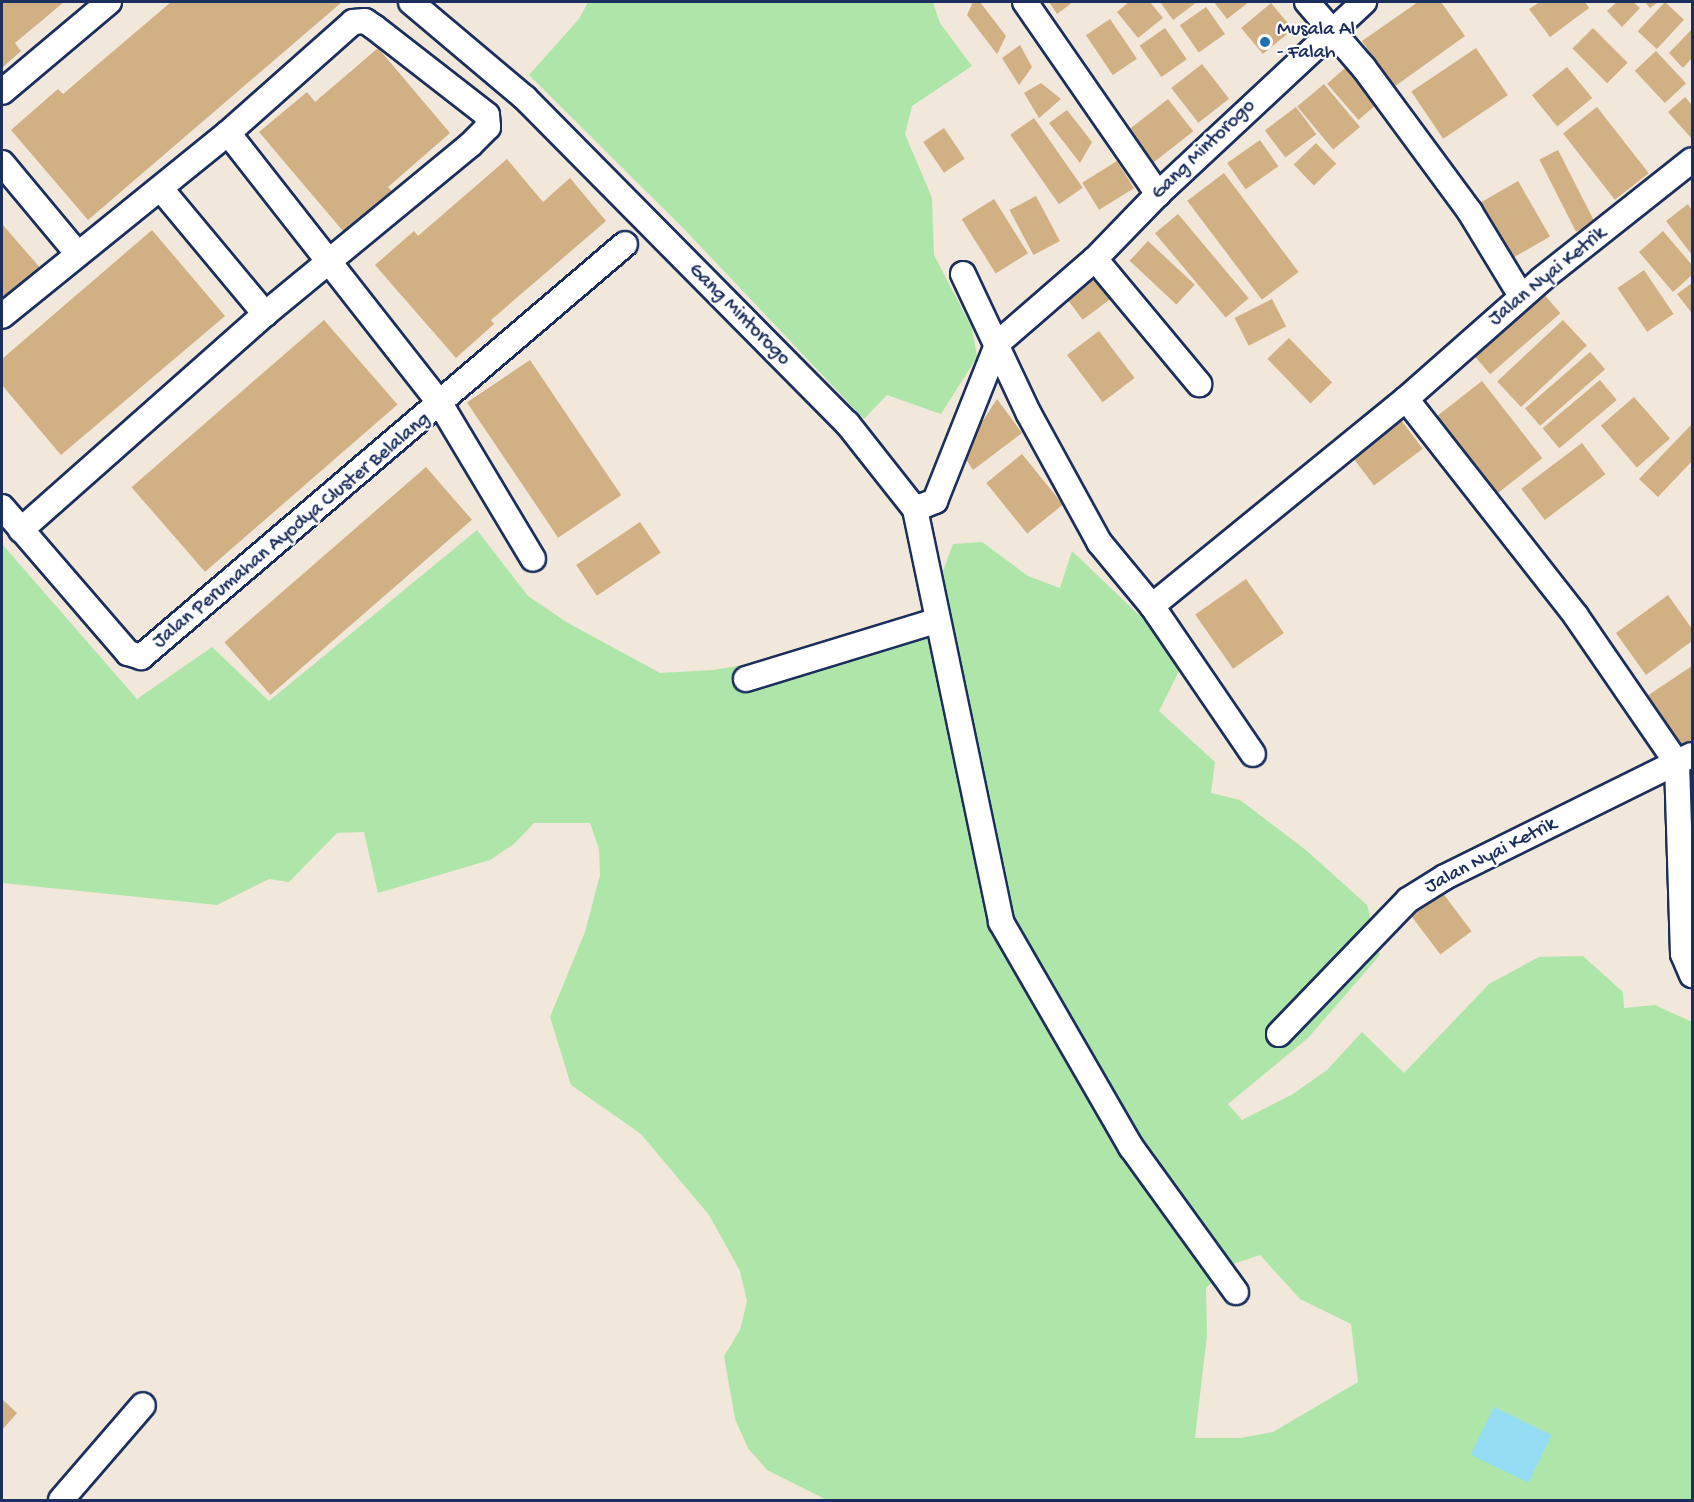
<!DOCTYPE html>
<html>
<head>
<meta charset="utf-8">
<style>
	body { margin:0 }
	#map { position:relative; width:1694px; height:1502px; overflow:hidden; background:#f1e7da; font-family:"Gochi Hand",sans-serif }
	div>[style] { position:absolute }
	.green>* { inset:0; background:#aee6aa }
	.water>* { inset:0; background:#94ddf5; transform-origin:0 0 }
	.building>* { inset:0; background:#d1b084; transform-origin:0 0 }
	.roads { filter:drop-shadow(2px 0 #1b2f5e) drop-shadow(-2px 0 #1b2f5e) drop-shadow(0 2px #1b2f5e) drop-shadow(0 -2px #1b2f5e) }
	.minor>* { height:24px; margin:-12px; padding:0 12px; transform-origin:12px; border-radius:12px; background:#fff }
	.dots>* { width:16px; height:16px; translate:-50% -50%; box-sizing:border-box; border:3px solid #fff; border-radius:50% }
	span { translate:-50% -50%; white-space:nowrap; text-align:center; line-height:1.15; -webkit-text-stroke:4.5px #fff; paint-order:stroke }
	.poi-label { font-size:20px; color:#1b2f5e }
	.left { translate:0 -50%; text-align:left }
	.street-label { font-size:20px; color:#1b2f5e }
	.frame { position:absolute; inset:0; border:3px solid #1b2f5e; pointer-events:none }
</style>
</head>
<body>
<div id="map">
	<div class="green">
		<div style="clip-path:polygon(588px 2px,933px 2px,940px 23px,972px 66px,912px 106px,905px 134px,932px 198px,934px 255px,972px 328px,977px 357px,941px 414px,887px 395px,864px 419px,687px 232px,529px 75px,579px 19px)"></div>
		<div style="clip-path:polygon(evenodd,477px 530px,528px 596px,568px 623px,660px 673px,713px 670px,887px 641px,930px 606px,953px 544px,982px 542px,1028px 576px,1060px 588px,1072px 551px,1185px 659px,1159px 711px,1215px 762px,1211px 793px,1240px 800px,1307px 851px,1367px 905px,1380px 955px,1308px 1038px,1228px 1104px,1242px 1120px,1293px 1094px,1327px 1070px,1362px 1032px,1404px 1073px,1489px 984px,1539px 957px,1583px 956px,1623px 992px,1624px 1008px,1655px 1005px,1692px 1022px,1692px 1500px,827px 1500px,767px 1470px,748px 1448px,735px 1419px,724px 1356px,740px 1330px,747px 1301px,740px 1271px,709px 1215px,641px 1134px,571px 1085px,550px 1017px,585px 932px,600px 875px,599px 849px,590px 823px,534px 823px,514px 844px,490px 860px,378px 893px,364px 832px,337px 833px,289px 882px,269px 879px,217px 905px,2px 883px,2px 544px,137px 699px,212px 647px,269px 701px,477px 530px,1260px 1255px,1300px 1299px,1351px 1324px,1358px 1382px,1273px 1432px,1240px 1438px,1195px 1438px,1207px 1335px,1206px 1288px,1233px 1264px,1260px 1255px)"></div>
	</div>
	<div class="water">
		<div style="left:1494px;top:1407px;width:64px;height:53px;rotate:26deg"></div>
	</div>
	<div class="building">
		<div style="clip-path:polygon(2px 2px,64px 2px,15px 43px,21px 51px,2px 68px)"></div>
		<div style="clip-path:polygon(171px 2px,342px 2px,88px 220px,11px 130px,58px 89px,63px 94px)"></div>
		<div style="clip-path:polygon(973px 2px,980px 2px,1006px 36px,997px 54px,967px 15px)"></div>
		<div style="clip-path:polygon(1049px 2px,1073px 2px,1057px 14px)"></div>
		<div style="clip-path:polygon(1129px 2px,1150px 2px,1163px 18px,1138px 38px,1117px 12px)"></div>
		<div style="clip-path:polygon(1160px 2px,1197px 2px,1173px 20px)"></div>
		<div style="clip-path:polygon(1214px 2px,1249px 2px,1227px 19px)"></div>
		<div style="clip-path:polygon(1418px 2px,1441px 2px,1465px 36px,1394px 87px,1362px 41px)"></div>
		<div style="clip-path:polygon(1540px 2px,1585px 2px,1589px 8px,1550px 37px,1529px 9px)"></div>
		<div style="clip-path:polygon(1617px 2px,1633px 2px,1640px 8px,1622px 27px,1607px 11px)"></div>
		<div style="clip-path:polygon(1645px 2px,1658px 2px,1650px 8px)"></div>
		<div style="left:1665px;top:2px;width:26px;height:40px;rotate:43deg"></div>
		<div style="left:1271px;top:3px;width:34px;height:39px;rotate:50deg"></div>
		<div style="left:1206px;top:7px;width:33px;height:32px;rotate:55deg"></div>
		<div style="left:1110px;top:19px;width:48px;height:29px;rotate:56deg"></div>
		<div style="left:1165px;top:28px;width:38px;height:31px;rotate:55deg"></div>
		<div style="left:1593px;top:28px;width:49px;height:29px;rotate:45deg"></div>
		<div style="clip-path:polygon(1692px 29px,1692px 58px,1683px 68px,1669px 53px)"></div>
		<div style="clip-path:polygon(1020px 45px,1032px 67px,1019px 85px,1002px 58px)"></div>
		<div style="clip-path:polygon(378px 48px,450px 133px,388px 187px,396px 196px,348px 237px,259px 132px,307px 92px,315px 102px)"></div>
		<div style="left:1476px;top:48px;width:57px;height:78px;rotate:56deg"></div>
		<div style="left:1656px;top:51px;width:44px;height:29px;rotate:47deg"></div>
		<div style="left:1352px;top:62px;width:48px;height:33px;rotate:49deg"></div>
		<div style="left:1202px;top:64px;width:44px;height:39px;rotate:52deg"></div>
		<div style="left:1567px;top:67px;width:40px;height:45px;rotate:51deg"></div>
		<div style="clip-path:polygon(1041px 83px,1061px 99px,1039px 118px,1024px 93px)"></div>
		<div style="left:1324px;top:84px;width:56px;height:35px;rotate:50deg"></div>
		<div style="clip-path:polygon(1685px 97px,1692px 105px,1692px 139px,1668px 112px)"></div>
		<div style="left:1168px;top:99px;width:41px;height:53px;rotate:52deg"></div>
		<div style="left:1296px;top:107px;width:34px;height:39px;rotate:53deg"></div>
		<div style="left:1597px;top:107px;width:84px;height:43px;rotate:52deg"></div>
		<div style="clip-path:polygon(1067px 110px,1092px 142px,1080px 163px,1049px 123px)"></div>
		<div style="left:1034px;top:118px;width:85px;height:29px;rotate:55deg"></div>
		<div style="left:944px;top:128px;width:37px;height:25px;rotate:56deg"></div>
		<div style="left:1260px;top:140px;width:32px;height:40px;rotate:55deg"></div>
		<div style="left:1316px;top:143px;width:29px;height:31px;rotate:46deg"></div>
		<div style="left:1558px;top:150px;width:81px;height:21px;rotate:63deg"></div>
		<div style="clip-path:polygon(507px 159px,543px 202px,570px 178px,606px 221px,491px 320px,494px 324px,456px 358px,375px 265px,414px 231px,418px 236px)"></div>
		<div style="left:1117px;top:161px;width:32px;height:41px;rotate:58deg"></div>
		<div style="left:1224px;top:173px;width:124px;height:46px;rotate:53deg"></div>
		<div style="left:1518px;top:181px;width:64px;height:46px;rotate:60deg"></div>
		<div style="left:1036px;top:196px;width:51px;height:30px;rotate:62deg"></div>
		<div style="left:994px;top:199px;width:64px;height:38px;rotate:58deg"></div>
		<div style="clip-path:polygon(1688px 204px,1692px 211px,1692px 255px,1666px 221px)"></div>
		<div style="left:1178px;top:214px;width:110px;height:30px;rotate:50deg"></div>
		<div style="clip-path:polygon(2px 224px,42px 270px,2px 306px)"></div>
		<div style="clip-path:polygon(152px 230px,225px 316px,61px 455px,2px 385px,2px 359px)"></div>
		<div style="clip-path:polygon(1663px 231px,1692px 265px,1692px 275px,1673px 292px,1639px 252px)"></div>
		<div style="left:1148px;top:241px;width:64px;height:27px;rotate:43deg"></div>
		<div style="left:1644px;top:270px;width:53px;height:32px;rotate:56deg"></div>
		<div style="left:1095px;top:273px;width:30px;height:38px;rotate:53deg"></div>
		<div style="clip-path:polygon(1692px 283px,1692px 311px,1691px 312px,1677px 294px)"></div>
		<div style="left:1542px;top:292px;width:28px;height:93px;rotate:49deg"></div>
		<div style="left:1272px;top:299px;width:31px;height:42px;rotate:63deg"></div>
		<div style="left:324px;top:320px;width:112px;height:255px;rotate:49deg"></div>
		<div style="left:1563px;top:320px;width:35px;height:90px;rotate:47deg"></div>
		<div style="left:1099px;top:331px;width:59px;height:40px;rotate:53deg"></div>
		<div style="left:1289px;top:338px;width:62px;height:30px;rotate:46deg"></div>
		<div style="left:1590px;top:352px;width:23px;height:86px;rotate:49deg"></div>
		<div style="left:530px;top:360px;width:163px;height:76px;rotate:56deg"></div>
		<div style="left:1600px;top:380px;width:26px;height:75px;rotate:50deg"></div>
		<div style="left:1482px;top:381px;width:98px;height:63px;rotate:52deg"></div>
		<div style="left:1634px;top:397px;width:55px;height:44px;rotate:49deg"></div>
		<div style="clip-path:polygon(997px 399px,1022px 433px,973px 470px,962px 453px)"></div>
		<div style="left:1401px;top:420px;width:36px;height:61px;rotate:53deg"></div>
		<div style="clip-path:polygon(1692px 424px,1692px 461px,1658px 497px,1639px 479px)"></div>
		<div style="left:1582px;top:443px;width:39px;height:76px;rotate:53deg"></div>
		<div style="left:1022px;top:454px;width:65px;height:46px;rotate:51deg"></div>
		<div style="left:426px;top:467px;width:70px;height:267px;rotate:49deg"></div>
		<div style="left:640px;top:522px;width:37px;height:77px;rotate:56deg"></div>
		<div style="left:1246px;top:579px;width:66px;height:62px;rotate:55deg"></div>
		<div style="clip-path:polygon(1668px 595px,1692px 629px,1692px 641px,1646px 675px,1616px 633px)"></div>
		<div style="clip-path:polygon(1692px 666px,1692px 739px,1678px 749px,1644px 698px)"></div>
		<div style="left:1439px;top:888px;width:54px;height:39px;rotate:53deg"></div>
		<div style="clip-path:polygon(2px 1399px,17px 1413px,2px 1430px)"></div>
	</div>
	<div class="roads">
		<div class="minor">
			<div style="left:411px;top:2px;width:149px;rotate:40.1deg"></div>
			<div style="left:525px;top:98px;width:458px;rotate:45.3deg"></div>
			<div style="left:847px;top:423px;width:110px;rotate:51.7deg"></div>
			<div style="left:915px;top:509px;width:22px;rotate:-22deg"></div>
			<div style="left:935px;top:501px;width:170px;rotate:-68.3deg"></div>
			<div style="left:998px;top:343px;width:128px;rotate:-40.9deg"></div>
			<div style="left:1095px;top:259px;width:91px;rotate:-45.9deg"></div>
			<div style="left:1158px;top:194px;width:282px;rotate:-43deg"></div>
			<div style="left:1025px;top:2px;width:234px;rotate:55.3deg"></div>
			<div style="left:1307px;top:2px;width:87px;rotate:49.2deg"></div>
			<div style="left:1364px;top:68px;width:179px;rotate:53.6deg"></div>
			<div style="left:1470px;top:212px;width:98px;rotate:58.7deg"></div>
			<div style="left:2px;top:92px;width:140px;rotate:-40.1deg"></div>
			<div style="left:228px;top:133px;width:345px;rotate:51.9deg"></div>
			<div style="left:441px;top:405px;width:179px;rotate:59.1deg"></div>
			<div style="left:2px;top:163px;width:117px;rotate:50.2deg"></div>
			<div style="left:161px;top:189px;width:163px;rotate:50.2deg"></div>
			<div style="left:1095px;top:259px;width:163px;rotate:50.2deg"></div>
			<div style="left:963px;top:274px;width:155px;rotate:64.8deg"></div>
			<div style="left:1029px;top:414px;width:146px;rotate:61.3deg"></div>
			<div style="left:1099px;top:542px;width:83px;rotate:50.4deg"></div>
			<div style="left:1152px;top:606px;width:328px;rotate:-39.2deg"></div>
			<div style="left:1406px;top:399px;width:181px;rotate:-41.4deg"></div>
			<div style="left:1542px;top:279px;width:191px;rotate:-38.4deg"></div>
			<div style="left:2px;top:316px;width:291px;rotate:-39deg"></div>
			<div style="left:228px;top:133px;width:167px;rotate:-41.6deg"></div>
			<div style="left:353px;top:22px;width:12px;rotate:-5deg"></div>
			<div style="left:365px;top:21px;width:11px;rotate:34deg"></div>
			<div style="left:374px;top:27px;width:143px;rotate:37.9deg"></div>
			<div style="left:487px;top:115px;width:12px;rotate:85deg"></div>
			<div style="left:488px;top:127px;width:25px;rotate:135deg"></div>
			<div style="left:470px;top:145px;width:266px;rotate:140.5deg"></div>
			<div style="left:265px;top:314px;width:326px;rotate:138.5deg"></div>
			<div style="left:1406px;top:399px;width:276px;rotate:51.9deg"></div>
			<div style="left:1576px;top:616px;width:178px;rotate:55.5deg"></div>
			<div style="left:1677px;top:763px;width:191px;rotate:88.2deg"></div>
			<div style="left:1683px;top:954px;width:23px;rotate:67deg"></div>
			<div style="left:2px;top:507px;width:193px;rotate:49.2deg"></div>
			<div style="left:128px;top:653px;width:14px;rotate:17deg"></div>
			<div style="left:141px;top:657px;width:636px;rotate:-40.47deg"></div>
			<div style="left:915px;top:509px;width:422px;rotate:78.2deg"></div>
			<div style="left:1001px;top:922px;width:260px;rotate:60deg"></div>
			<div style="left:1131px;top:1147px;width:179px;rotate:54.1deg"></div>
			<div style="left:1152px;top:606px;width:179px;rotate:55.7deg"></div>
			<div style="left:746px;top:679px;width:199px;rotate:-17deg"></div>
			<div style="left:1279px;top:1034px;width:186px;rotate:-46.1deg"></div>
			<div style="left:1408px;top:900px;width:44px;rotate:-31.9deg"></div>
			<div style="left:1445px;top:877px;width:275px;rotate:-26.3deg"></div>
			<div style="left:61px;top:1500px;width:125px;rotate:-49.2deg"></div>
		</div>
	</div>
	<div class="dots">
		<div style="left:1265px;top:42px;background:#1f6fb2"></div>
	</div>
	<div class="poi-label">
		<span class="left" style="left:1277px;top:42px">Musala Al<br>- Falah</span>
	</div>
	<div class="street-label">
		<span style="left:1204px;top:150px;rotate:-44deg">Gang Mintorogo</span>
		<span style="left:1548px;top:277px;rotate:-39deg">Jalan Nyai Ketrik</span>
		<span style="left:739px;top:315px;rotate:45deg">Gang Mintorogo</span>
		<span style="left:292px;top:531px;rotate:-40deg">Jalan Perumahan Ayodya Cluster Belalang</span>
		<span style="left:1491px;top:856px;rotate:-27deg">Jalan Nyai Ketrik</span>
	</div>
	<div class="frame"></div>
</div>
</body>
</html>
